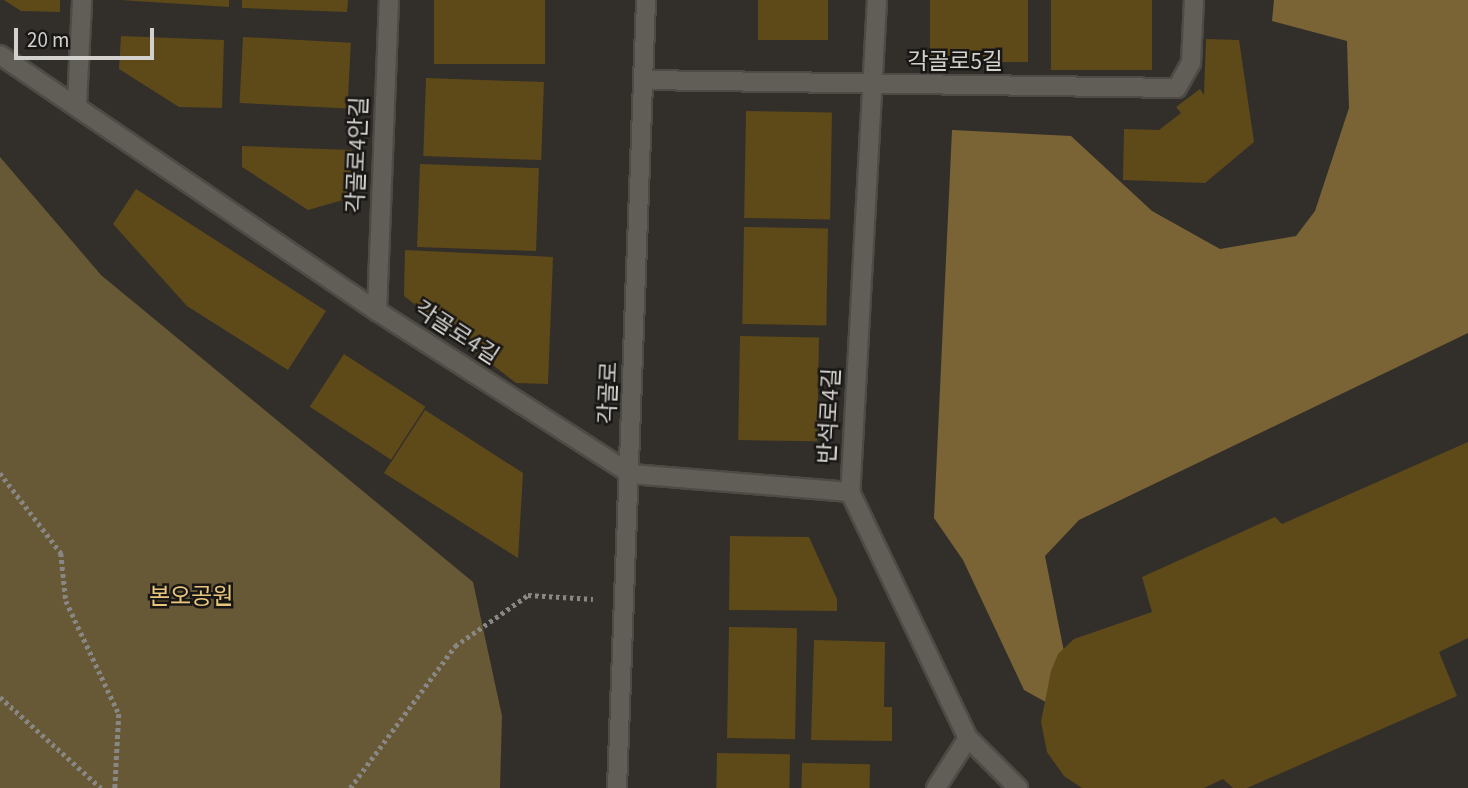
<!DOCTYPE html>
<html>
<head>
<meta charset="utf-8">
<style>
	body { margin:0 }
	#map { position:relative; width:1468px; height:788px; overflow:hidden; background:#322f2a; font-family:"Source Sans 3","Noto Sans KR",sans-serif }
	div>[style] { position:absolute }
	.green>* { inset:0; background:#675836 }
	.forest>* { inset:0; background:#7a6435 }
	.building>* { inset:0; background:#5e4919; transform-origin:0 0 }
	.path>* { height:4.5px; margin-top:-2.25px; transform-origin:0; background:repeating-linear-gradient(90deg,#898783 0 3.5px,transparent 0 7px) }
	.roads { filter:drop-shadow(2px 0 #4e4b46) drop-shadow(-2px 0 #4e4b46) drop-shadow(0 2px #4e4b46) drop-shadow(0 -2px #4e4b46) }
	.street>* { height:18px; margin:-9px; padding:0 9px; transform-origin:9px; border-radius:9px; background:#615e58 }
	.secondary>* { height:18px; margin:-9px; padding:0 9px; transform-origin:9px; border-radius:9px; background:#615e58 }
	span { translate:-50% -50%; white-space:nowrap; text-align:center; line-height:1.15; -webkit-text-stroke:5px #191715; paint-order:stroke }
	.street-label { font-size:23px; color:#d2d1cd }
	.park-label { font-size:23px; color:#e8c67c }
	.scale { position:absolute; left:14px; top:28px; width:140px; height:32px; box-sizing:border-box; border:4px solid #d2d1cd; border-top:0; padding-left:9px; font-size:21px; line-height:24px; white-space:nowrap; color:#d2d1cd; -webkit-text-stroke:5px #191715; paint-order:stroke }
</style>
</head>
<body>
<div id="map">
	<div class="green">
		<div style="clip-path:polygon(0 157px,101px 275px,473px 582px,502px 716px,500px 788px,0 788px)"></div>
	</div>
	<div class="forest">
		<div style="clip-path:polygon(1274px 0,1468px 0,1468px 333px,1079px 520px,1045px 556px,1068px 672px,1051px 705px,1024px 690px,963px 560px,934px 518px,952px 130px,1071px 136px,1152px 211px,1220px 249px,1296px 236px,1315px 211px,1349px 108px,1347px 41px,1272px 21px)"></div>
	</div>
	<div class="building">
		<div style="clip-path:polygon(4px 0,60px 0,60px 12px,21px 11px)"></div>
		<div style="clip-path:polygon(120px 0,229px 0,229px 7px)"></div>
		<div style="clip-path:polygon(242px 0,348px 0,347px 12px,242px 8px)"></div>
		<div style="left:434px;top:0;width:111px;height:64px"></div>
		<div style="left:758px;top:0;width:70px;height:40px"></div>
		<div style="left:930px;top:0;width:98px;height:62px"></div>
		<div style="left:1051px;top:0;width:101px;height:70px"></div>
		<div style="clip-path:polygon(121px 36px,224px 40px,222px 108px,179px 107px,119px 69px)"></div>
		<div style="left:243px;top:37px;width:108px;height:66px;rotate:3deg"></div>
		<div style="clip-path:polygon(1206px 39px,1239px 40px,1254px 142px,1205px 183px,1123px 180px,1124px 129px,1159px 130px,1181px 113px,1176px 107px,1200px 89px,1204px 95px)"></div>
		<div style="left:426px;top:78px;width:118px;height:78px;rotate:2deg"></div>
		<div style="left:746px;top:111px;width:86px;height:107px;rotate:1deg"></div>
		<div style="clip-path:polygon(242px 146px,352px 150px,350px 198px,308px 210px,242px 167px)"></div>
		<div style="left:420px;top:164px;width:119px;height:83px;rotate:2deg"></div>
		<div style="clip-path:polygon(136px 189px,326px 311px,288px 370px,187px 306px,113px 224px)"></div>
		<div style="left:744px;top:227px;width:84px;height:97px;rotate:1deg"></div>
		<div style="clip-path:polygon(405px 250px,553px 257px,548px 384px,516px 383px,404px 296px)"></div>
		<div style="left:740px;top:336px;width:79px;height:104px;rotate:1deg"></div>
		<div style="left:344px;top:354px;width:97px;height:63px;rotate:33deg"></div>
		<div style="clip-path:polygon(425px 410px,523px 473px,518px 558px,384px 473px)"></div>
		<div style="clip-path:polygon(1468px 442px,1468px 638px,1439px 652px,1457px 696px,1247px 788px,1233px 788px,1223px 779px,1204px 788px,1082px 788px,1064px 776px,1047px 752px,1041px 722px,1051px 671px,1058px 654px,1074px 639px,1152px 612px,1142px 577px,1275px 517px,1282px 524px)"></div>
		<div style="clip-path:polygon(730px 536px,809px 537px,837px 599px,837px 611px,729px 610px)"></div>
		<div style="left:729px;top:627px;width:68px;height:111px;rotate:1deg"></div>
		<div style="clip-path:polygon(814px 640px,885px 642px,884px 707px,892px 707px,892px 741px,811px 740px)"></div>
		<div style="left:717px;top:753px;width:73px;height:35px;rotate:1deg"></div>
		<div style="left:802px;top:763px;width:68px;height:25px;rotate:1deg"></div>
	</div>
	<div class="path">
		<div style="left:0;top:473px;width:101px;rotate:52.7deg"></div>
		<div style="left:61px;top:553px;width:48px;rotate:84.1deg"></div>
		<div style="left:66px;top:601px;width:125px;rotate:64.9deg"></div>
		<div style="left:119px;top:714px;width:74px;rotate:93.1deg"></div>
		<div style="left:0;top:697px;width:136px;rotate:42deg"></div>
		<div style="left:350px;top:788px;width:177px;rotate:-53.5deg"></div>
		<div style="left:455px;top:646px;width:89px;rotate:-34.9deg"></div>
		<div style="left:528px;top:595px;width:65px;rotate:3.5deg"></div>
	</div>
	<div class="roads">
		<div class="street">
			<div style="left:877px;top:0;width:493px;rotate:93.1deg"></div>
			<div style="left:850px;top:492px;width:273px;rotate:64.4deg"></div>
			<div style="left:968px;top:738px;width:71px;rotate:45deg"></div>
			<div style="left:0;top:55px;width:456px;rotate:34.2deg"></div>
			<div style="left:377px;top:311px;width:302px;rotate:32.7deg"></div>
			<div style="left:631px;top:474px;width:220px;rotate:4.7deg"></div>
			<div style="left:643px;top:80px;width:534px;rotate:0.86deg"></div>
			<div style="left:1177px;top:88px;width:29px;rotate:-61deg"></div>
			<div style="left:1191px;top:63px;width:63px;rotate:-87.3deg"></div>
			<div style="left:77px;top:104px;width:104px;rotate:-87.2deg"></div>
			<div style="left:377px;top:311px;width:311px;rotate:-87.8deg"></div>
			<div style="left:936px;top:788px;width:59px;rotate:-57.4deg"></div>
		</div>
		<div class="secondary">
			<div style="left:617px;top:788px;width:789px;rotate:-87.89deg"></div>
		</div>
	</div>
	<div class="street-label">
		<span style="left:955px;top:62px">각골로5길</span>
		<span style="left:358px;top:155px;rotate:-88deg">각골로4안길</span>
		<span style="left:456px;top:333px;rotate:33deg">각골로4길</span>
		<span style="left:609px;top:393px;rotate:-88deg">각골로</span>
		<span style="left:830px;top:416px;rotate:-87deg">반석로4길</span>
	</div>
	<div class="park-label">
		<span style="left:191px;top:597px">본오공원</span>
	</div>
	<div class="scale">20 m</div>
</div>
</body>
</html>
